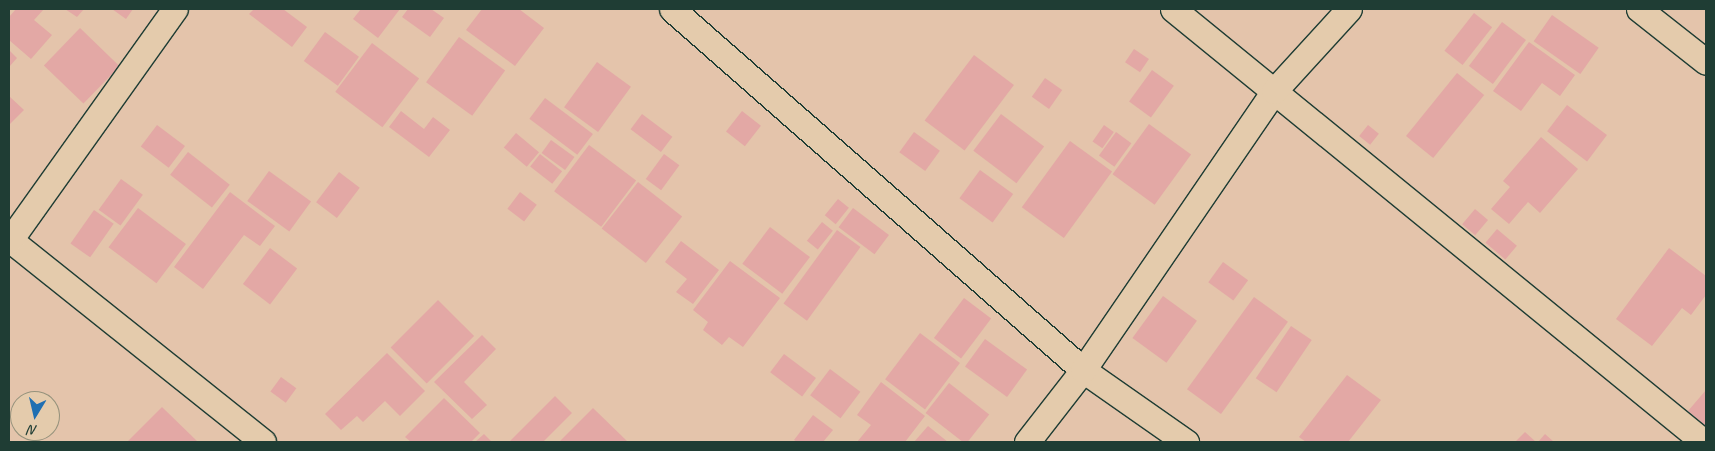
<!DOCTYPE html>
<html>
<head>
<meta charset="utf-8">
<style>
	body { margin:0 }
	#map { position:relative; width:1715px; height:451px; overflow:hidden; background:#e4c4ab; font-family:Caveat,sans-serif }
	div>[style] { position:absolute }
	.building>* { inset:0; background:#e3a8a5; transform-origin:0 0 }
	.roads { filter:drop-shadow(1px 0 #1f3d34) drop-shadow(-1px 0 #1f3d34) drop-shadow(0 1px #1f3d34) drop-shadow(0 -1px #1f3d34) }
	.minor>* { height:25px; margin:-12.5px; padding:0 12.5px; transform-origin:12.5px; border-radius:12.5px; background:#e4cbac }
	span { translate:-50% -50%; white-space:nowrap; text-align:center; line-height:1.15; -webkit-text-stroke:4.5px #e4cbac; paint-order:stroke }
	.frame { position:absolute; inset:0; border:10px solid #1f3d34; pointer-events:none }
	.north { position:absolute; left:10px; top:391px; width:50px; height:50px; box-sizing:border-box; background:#e4cbac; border:1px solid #95927c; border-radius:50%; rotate:189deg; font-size:14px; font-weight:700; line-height:20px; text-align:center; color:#1f3d34 }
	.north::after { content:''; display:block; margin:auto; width:18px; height:22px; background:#1f6fb2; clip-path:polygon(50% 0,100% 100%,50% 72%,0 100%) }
</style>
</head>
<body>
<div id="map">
	<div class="building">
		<div style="clip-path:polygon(16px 9px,44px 9px,34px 20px,52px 35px,31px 59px,9px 40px,9px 17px)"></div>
		<div style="clip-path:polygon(65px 9px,84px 9px,77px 17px)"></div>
		<div style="clip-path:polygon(112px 9px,133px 9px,126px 19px)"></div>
		<div style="clip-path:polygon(254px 9px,283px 9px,307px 27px,292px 47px,249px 14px)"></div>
		<div style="clip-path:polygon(361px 9px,400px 9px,378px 38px,353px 19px)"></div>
		<div style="clip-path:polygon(408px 9px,431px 9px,444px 18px,430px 37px,402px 17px)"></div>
		<div style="clip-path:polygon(482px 9px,519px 9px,544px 28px,515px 66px,466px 30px)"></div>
		<div style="left:1474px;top:13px;width:23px;height:48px;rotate:38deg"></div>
		<div style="left:1552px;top:15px;width:57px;height:32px;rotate:35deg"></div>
		<div style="left:1502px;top:22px;width:30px;height:55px;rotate:37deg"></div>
		<div style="left:80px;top:28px;width:55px;height:52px;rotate:44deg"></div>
		<div style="left:325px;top:32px;width:42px;height:36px;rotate:36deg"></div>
		<div style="left:459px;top:37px;width:57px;height:56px;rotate:36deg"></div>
		<div style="clip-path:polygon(1529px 42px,1575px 75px,1560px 96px,1542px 83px,1521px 111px,1493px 91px)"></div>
		<div style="left:372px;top:43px;width:59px;height:61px;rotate:37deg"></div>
		<div style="left:1134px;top:49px;width:18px;height:16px;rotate:34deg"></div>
		<div style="clip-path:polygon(9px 50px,17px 58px,9px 67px)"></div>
		<div style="left:974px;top:55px;width:50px;height:82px;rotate:37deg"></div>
		<div style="left:597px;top:62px;width:42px;height:56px;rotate:36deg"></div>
		<div style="left:1152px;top:70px;width:27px;height:39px;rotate:36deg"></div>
		<div style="left:1457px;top:73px;width:35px;height:81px;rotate:39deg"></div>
		<div style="left:1045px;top:78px;width:21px;height:23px;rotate:35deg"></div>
		<div style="clip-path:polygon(9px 96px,24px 110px,9px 125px)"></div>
		<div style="left:545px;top:98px;width:60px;height:26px;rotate:37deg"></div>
		<div style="left:1567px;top:105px;width:50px;height:33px;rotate:37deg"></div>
		<div style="clip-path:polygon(401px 111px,424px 129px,433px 117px,450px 130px,429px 157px,389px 127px)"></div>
		<div style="left:742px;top:111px;width:24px;height:26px;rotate:38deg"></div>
		<div style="left:642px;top:114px;width:38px;height:19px;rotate:37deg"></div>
		<div style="left:1001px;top:114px;width:54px;height:46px;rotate:37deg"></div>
		<div style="left:1149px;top:124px;width:52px;height:62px;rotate:36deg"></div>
		<div style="left:157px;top:125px;width:35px;height:27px;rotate:37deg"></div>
		<div style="left:1104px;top:125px;width:12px;height:20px;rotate:35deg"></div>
		<div style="left:1368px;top:125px;width:14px;height:14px;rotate:39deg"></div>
		<div style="left:914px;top:132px;width:32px;height:25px;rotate:36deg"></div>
		<div style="left:1116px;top:132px;width:19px;height:29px;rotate:36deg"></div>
		<div style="left:516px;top:133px;width:30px;height:19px;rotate:40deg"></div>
		<div style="clip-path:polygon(1541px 137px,1578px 169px,1540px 213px,1528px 202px,1509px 224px,1491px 209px,1510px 187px,1503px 181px)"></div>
		<div style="left:551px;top:140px;width:29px;height:16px;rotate:36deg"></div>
		<div style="left:1070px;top:141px;width:52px;height:82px;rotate:36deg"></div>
		<div style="left:589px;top:145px;width:59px;height:58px;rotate:37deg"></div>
		<div style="left:188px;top:152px;width:53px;height:29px;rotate:38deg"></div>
		<div style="left:540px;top:154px;width:28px;height:16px;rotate:38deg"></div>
		<div style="left:664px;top:154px;width:19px;height:31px;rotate:36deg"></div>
		<div style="left:980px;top:170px;width:41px;height:35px;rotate:36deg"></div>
		<div style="left:269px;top:171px;width:52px;height:37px;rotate:36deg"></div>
		<div style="left:339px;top:172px;width:26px;height:38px;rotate:37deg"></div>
		<div style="left:121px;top:179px;width:27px;height:38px;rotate:36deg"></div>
		<div style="left:638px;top:182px;width:56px;height:59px;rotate:38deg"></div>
		<div style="clip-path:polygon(230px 192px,275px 226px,260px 246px,244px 235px,203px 289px,174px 267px)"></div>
		<div style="left:520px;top:192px;width:21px;height:21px;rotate:37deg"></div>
		<div style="left:838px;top:199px;width:14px;height:21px;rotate:39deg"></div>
		<div style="left:138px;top:208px;width:60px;height:49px;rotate:37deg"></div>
		<div style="left:853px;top:208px;width:45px;height:24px;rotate:37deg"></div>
		<div style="left:1475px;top:209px;width:17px;height:20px;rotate:40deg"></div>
		<div style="left:94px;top:210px;width:24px;height:41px;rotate:35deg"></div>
		<div style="left:822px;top:222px;width:14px;height:24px;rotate:39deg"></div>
		<div style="left:770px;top:227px;width:50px;height:46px;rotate:37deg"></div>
		<div style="left:1497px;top:229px;width:26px;height:18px;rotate:40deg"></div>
		<div style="left:837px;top:230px;width:29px;height:91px;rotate:36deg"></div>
		<div style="clip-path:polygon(681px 241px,719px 270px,693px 304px,676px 292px,687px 279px,665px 262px)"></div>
		<div style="left:270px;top:248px;width:34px;height:45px;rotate:37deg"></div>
		<div style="clip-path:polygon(1669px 248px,1706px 276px,1706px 295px,1691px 315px,1682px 308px,1652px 346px,1616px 319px)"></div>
		<div style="clip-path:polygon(730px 261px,780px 298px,743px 347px,729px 337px,722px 345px,703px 330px,708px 322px,693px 310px)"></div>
		<div style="left:1223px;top:262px;width:31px;height:25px;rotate:36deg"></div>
		<div style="left:1163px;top:296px;width:42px;height:52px;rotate:36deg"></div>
		<div style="left:1254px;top:297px;width:42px;height:114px;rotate:36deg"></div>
		<div style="left:964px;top:298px;width:34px;height:50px;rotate:37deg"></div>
		<div style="left:438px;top:300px;width:51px;height:67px;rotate:45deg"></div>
		<div style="left:1291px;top:326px;width:25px;height:63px;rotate:34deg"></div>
		<div style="left:920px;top:333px;width:50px;height:58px;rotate:37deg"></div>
		<div style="clip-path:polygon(482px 335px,496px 349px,464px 382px,487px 405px,472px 419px,434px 382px)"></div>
		<div style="left:985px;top:339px;width:52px;height:34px;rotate:36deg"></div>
		<div style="clip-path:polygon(387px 353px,425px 391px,400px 416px,385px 401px,363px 422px,357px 416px,341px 430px,325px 414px)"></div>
		<div style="left:784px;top:354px;width:40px;height:23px;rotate:37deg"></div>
		<div style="left:830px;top:369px;width:38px;height:33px;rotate:37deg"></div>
		<div style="clip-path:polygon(1347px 375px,1381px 400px,1348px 442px,1306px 442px,1299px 437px)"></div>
		<div style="left:281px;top:377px;width:19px;height:18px;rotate:36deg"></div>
		<div style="clip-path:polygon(881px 382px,925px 416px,905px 442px,857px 442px,871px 425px,857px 415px)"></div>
		<div style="left:949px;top:383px;width:51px;height:38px;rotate:38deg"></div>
		<div style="clip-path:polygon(1706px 390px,1706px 426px,1688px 411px)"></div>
		<div style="clip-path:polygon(555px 396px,572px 413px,543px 442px,509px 442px)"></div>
		<div style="clip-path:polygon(444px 398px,480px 433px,471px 442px,411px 442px,405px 437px)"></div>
		<div style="clip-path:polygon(162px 407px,198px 442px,127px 442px)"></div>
		<div style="clip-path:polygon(593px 408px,628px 442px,559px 442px)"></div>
		<div style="clip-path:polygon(813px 415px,833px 430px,823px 442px,797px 442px,794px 440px)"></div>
		<div style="clip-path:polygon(928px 426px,948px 442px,914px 442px)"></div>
		<div style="clip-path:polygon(1525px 432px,1536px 442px,1515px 442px)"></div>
		<div style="clip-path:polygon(484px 434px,492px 442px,475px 442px)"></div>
		<div style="clip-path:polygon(1545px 434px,1554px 442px,1538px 442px)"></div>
	</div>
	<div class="roads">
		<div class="minor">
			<div style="left:672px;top:9px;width:547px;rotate:41.29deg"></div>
			<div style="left:1083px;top:370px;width:126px;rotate:35deg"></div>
			<div style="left:1173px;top:9px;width:685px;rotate:39.2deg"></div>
			<div style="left:1639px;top:9px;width:85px;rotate:38.3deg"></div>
			<div style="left:9px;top:239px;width:325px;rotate:38.6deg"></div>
			<div style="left:10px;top:240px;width:284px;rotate:-54.5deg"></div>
			<div style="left:1027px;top:442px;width:91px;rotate:-52.1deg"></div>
			<div style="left:1083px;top:370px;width:338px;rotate:-55.6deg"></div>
			<div style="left:1274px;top:91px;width:111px;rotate:-47.6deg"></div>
		</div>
	</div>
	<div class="frame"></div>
	<div class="north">N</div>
</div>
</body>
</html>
